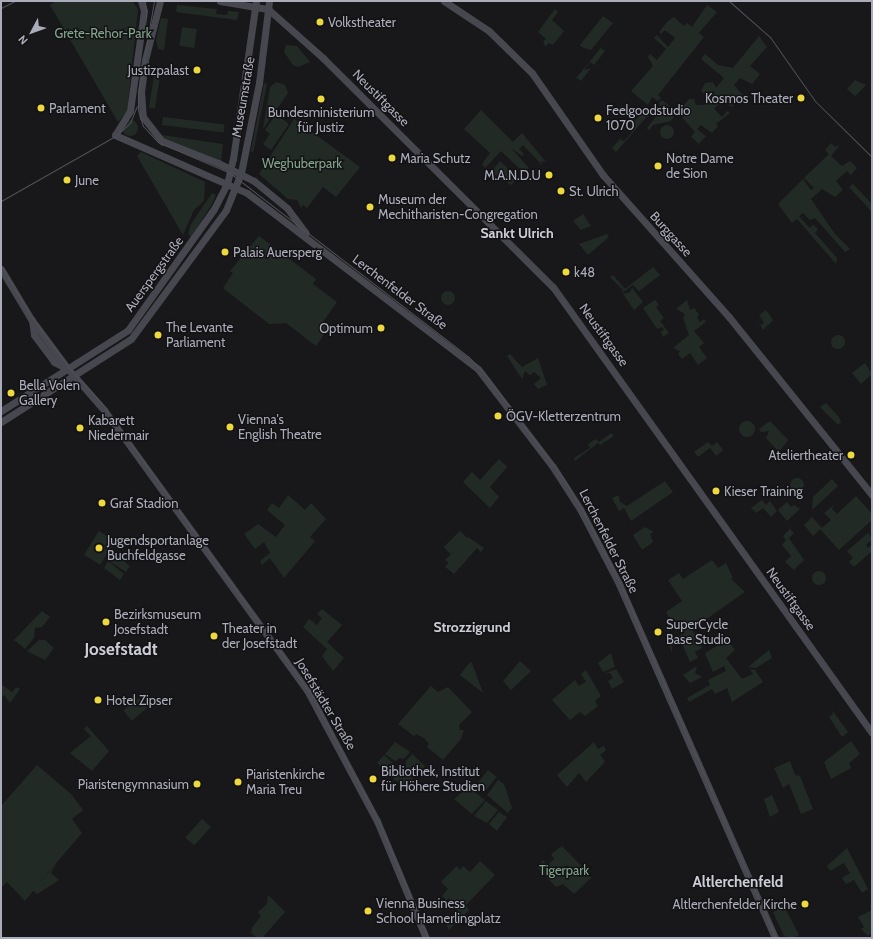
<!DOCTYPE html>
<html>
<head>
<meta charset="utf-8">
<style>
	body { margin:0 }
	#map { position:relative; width:873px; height:939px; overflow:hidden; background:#18181a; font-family:Cabin,sans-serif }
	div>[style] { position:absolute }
	.green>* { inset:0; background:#222a25; transform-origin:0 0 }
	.round { border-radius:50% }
	.secondary>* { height:7px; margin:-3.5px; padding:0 3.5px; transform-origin:3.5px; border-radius:3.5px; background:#47474f }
	.tram>* { height:1px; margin:-0.5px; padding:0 0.5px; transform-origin:0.5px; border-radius:0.5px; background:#505058 }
	.dots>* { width:11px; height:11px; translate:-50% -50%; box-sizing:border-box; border:2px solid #131315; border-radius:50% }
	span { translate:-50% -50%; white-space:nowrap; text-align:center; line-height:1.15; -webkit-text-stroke:3px #131315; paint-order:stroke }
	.poi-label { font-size:13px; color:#abacb9 }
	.left { translate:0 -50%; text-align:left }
	.right { translate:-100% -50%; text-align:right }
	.park-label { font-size:13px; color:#82a48c }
	.street-label { font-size:13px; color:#abacb9 }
	.neighbourhood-label { font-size:14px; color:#ccccd6; font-weight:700 }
	.quarter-label { font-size:15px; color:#ccccd6; font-weight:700 }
	.district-label { font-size:17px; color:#ccccd6; font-weight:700 }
	.frame { position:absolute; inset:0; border:2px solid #abacb9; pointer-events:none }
	.north { position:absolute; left:12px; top:12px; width:40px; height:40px; -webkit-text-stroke:3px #131315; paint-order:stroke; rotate:229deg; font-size:11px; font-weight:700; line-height:16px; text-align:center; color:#abacb9 }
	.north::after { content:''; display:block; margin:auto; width:14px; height:18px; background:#abacb9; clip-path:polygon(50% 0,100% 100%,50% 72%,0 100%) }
</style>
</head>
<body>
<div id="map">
	<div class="green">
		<div style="clip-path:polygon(56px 1px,132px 1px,138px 9px,127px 112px,118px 122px,50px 5px)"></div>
		<div style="clip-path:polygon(177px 5px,217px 9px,216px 14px,227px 15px,228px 11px,239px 12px,237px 20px,176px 12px)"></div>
		<div style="clip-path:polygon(707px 5px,717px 12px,699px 33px,704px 37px,658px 95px,661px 98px,658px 101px,652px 97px,648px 105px,631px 91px,653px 66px,648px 57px,650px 54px,657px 60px,666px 49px,654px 38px,657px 35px,668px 47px,675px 38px,665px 30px,661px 34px,659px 32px,668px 21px,674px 17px,684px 26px,687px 23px,692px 27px)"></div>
		<div style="clip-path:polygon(555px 9px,558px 12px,552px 20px,564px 31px,553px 45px,548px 43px,546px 47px,543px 42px,546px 39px,538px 32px)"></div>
		<div style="clip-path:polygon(630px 12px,601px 48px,605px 51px,594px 65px,590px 62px,584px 70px,591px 68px,581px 81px,577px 78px,573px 82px)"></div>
		<div style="clip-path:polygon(603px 16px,613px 23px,591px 50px,582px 47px,580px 45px)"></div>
		<div style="clip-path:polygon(161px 18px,168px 19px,164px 50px,158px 49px,156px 40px)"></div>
		<div style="left:182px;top:27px;width:15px;height:19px;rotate:8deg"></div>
		<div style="clip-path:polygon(759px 36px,767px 47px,750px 66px,760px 74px,752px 84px,740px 78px,734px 85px,743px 95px,732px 107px,722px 100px,714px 109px,722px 117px,727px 111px,730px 113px,716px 124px,718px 126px,712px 133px,701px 125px,697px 129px,706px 136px,699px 144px,691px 137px,695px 132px,681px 116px,681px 109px,689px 99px,694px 99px,696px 105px,704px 105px,708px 97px,701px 91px,705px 83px,713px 82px,716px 88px,724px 78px,701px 59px,705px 54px,718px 65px,733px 68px)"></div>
		<div style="clip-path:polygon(286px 45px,297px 46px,310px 62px,298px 67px,293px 65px,284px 52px)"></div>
		<div style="left:154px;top:76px;width:6px;height:32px;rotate:9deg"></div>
		<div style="clip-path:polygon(855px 80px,866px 85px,855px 96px,847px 89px)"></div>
		<div style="clip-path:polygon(276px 82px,285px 85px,288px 93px,263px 129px,270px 87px)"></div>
		<div style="clip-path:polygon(264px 83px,267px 84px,253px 153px,251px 151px)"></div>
		<div style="clip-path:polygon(662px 100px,677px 112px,671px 121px,653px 125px,649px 130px,647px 128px,662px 109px,659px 103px)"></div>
		<div style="clip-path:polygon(645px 109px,650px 113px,616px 152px,612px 148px,620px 139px,624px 141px,632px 132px,628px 129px)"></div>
		<div style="clip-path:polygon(481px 110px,513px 142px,522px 133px,546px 162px,541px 161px,542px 165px,523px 145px,519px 149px,524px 154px,522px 156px,511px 148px,529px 168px,523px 172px,501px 151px,485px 168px,482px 164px,490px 153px,464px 129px)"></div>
		<div style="clip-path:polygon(276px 114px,289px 124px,271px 150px,263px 144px,270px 134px,265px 130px)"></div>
		<div style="left:163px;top:117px;width:62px;height:8px;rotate:7deg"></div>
		<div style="clip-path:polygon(294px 119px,360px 167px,336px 197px,323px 187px,307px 208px,303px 205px,301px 208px,297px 200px,288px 199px,259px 174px)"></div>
		<div class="round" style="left:122px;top:120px;width:16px;height:16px"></div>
		<div class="round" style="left:660px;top:125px;width:14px;height:14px"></div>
		<div style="clip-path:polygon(162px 135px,223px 144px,221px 162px,161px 139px)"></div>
		<div style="clip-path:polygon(831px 143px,835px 147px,840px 145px,831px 156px,842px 166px,850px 161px,857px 168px,851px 175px,847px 171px,836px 181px,843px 190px,835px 197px,822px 189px,811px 199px,835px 234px,850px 249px,845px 252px,815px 218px,810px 220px,803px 213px,799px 216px,807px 225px,810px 228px,813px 225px,818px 229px,815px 233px,837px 258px,836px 264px,797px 219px,792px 223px,778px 204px,803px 179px,811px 190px,814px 188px,804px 178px,829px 154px,825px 150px)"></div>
		<div style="clip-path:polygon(141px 152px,205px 182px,204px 201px,194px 210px,183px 235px,137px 156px)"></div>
		<div style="clip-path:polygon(500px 161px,518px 178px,511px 185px,491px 172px)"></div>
		<div style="clip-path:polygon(853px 184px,872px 204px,872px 212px,849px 187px)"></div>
		<div style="clip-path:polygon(212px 193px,216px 195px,212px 204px,191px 237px,188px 234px,191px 224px)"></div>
		<div style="clip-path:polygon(583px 214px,591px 226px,581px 230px,573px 221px)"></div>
		<div style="clip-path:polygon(607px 234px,609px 237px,588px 255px,579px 244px)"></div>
		<div style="clip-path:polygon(259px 236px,316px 279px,313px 284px,337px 302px,323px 322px,329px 327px,316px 346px,286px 323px,269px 324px,223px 288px,233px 273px,230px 271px)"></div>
		<div style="clip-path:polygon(653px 267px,660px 275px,639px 291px,633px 285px,622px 293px,623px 290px,610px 277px,613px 275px,625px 289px)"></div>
		<div style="clip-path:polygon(632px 288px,643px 302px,634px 310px,623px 294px,630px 292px)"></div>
		<div class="round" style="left:441px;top:291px;width:14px;height:14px"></div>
		<div style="clip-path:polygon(655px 300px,659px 305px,656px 307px,664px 318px,660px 321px,669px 333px,663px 337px,661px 332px,664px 329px,662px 327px,657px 329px,643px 308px)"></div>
		<div style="clip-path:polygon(687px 300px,690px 310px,694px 308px,699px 314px,697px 318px,700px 322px,704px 319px,706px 322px,694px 331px,704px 343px,699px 347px,707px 358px,698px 365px,690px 353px,682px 359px,678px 354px,680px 351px,673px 348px,689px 335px,683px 318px,685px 314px,676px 309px)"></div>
		<div style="clip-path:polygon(766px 310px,773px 320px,763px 330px,756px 317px,761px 325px,764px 323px,759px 315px)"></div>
		<div class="round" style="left:831px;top:335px;width:14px;height:14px"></div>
		<div style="clip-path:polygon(510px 354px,522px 367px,538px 358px,547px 385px,538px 389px,534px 384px,541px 378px,534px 372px,530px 375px,525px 371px,522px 379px,507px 356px)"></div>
		<div style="clip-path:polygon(865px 363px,872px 374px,861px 384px,852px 373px)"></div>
		<div style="clip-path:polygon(826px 403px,839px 417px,841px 422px,838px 425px,820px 407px)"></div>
		<div style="clip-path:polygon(770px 421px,788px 440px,779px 452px,766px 438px,769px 431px,761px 432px,759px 429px)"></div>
		<div class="round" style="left:739px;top:421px;width:16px;height:16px"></div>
		<div style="clip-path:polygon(611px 433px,614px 436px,600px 445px,598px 443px,575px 461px,574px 458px,590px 448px,588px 444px,596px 439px,599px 442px)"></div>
		<div style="clip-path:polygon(708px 442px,712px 446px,717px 442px,723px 450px,716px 456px,710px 448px,698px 457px,694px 452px)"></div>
		<div style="clip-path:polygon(499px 459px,507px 467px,490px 487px,499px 497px,490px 508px,463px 482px,472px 472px,480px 480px)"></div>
		<div class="round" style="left:790px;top:478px;width:14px;height:14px"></div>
		<div style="clip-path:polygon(832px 479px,838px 486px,812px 510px,813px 497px)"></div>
		<div style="clip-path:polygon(665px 481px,673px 492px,631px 521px,624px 508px,619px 511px,612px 498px,619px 495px,620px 502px,627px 506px)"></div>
		<div style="clip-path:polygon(288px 495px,305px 510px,311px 503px,326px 519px,310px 537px,315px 541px,284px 578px,270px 558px,262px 565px,260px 561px,270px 553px,264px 542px,255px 549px,244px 534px,258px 524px,276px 537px,285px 525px,267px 510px,272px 503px,279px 508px)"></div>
		<div style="clip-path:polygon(856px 496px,872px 514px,872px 520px,839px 550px,820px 529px,813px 536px,804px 525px,812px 517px,822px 528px,831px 520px,824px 513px,834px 505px,832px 509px,837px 514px)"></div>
		<div style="clip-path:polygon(762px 500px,766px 505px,770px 501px,777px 511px,771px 517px,763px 508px,756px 513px,751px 508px)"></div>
		<div style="clip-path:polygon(787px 502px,791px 507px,794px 505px,800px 509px,787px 521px,778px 510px)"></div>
		<div style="clip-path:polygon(645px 527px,654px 532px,650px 534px,653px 542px,642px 550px,633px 535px)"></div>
		<div style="clip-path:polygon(790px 529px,794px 533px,789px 538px,804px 560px,794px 570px,785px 562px,791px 556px,782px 545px,786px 540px,783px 536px)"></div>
		<div style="left:99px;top:531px;width:19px;height:28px;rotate:32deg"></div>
		<div style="left:460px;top:531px;width:10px;height:23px;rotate:45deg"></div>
		<div style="clip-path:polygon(868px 533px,872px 539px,866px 545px,868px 548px,872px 545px,872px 551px,854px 567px,849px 562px,853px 558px,847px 551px)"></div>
		<div style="clip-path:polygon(468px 537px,484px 548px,481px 552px,477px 548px,454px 574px,445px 567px,449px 563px,445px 560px)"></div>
		<div style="clip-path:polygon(114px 554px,130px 566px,126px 572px,109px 561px)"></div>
		<div style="clip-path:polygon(712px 560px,718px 568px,726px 563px,733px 578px,731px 579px,745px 592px,692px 629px,702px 648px,695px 652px,698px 658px,690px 662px,681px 642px,672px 646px,672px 653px,668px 642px,685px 633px,680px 622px,672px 623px,666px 612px,682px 601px,668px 580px,679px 573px,683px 579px)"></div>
		<div style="clip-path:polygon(108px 561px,124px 574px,120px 580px,104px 568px)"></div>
		<div class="round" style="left:812px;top:571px;width:14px;height:14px"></div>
		<div style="clip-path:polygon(322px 609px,342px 625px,327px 642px,344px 658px,333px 671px,322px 656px,327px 649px,303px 627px,309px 619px,317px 625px,322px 618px,317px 614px)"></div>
		<div style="clip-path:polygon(42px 611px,50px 617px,42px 627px,35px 628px,34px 638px,25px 649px,14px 640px)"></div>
		<div style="clip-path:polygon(39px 640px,45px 640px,54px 648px,45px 660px,27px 651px)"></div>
		<div style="clip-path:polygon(727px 640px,735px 650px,726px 658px,742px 679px,753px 674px,750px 669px,755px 670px,763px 682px,732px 702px,727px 688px,715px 694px,712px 689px,689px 702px,687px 698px,710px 685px,708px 680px,726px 671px,724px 666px,713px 672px,705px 653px)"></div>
		<div style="clip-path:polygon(769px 650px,772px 658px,756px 668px,748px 667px)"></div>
		<div style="clip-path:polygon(611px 653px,615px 667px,603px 672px,598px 663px)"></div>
		<div style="clip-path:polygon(520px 661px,531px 671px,511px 690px,503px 681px)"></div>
		<div style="clip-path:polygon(470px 662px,472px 663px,483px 693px,460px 675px)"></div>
		<div style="clip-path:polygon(697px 666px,695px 673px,702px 677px,690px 683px,683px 675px)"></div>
		<div style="clip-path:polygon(616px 669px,624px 682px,612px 689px,608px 681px,613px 678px,610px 673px,604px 674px)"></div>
		<div style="clip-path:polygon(586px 670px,601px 696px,595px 701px,598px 706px,585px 716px,580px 712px,570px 720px,552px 700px,575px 680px,579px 686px,586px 682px,581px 674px)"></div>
		<div style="clip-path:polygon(1px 684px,12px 692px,16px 687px,20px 689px,10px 703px,4px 695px,1px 698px)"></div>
		<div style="clip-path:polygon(431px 686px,438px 692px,448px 687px,472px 712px,459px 725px,460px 730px,464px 730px,461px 739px,443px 760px,427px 747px,429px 744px,424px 738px,416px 734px,414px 736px,398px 724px)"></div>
		<div style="left:139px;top:698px;width:13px;height:20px;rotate:51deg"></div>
		<div style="clip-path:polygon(832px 710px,848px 732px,842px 737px,829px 717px,833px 714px)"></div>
		<div style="clip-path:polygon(87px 726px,109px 751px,92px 771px,70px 753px,91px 736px,84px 729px)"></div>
		<div style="clip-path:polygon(851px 741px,860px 754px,849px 763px,851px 768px,831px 779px,824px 762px)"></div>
		<div style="clip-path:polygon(395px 742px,410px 752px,404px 759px,400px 758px,395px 761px,385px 754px)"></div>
		<div style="clip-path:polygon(594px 742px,598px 749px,604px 746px,606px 750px,600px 755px,605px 761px,603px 764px,586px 782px,579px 773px,567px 787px,557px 775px)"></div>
		<div style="clip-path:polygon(412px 754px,425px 766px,416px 778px,406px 770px,406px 761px)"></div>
		<div style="clip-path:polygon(384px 755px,393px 763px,395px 771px,391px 776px,377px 763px)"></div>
		<div style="clip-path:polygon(790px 761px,795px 775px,800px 776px,813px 809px,801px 814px,789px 784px,783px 788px,774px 768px)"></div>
		<div style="clip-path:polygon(37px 765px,71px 794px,83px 810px,72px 819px,82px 833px,39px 883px,57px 863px,51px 873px,59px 880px,37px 894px,33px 891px,25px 901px,7px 882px,1px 888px,1px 806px)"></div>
		<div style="left:488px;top:770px;width:11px;height:20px;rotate:38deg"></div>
		<div style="clip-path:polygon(397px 772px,405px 772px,414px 780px,408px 789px,393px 779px)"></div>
		<div style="clip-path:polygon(498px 780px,504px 784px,512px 808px,508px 813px,487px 795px)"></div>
		<div style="clip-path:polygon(468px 787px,485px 800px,472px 814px,454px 799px)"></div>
		<div style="clip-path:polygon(772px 795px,779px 812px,770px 817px,764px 799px)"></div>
		<div style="clip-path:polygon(486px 801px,498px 810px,487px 823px,474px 816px)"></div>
		<div style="clip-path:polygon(499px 812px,507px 817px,497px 831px,489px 824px)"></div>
		<div style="left:202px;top:819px;width:12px;height:25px;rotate:42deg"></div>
		<div style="clip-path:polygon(562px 846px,592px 877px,574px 894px,563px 884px,556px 887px,537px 867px,543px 860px,547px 865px,554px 859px,551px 854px)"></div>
		<div style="clip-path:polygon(847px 848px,868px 889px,862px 893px,854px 880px,846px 884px,842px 878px,850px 873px,844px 863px,830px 871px,827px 866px)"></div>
		<div style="clip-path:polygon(480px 861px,495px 875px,466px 905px,469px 910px,449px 930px,446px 923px,457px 911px,449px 898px,447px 900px,442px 896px,448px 889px,441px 882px,457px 866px,460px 870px,463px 866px,470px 872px)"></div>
		<div style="clip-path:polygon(268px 895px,285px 912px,263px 937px,257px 938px,251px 933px,252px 928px,261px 916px,258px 912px,267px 904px)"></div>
		<div style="clip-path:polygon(782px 902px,799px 935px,792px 938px,784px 936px,773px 912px,781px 908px,779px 904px)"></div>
		<div style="clip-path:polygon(872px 910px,872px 933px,868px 936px,861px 929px,864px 927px,858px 917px)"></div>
	</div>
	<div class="secondary">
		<div style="left:141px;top:1px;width:10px;rotate:73deg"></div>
		<div style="left:144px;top:11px;width:101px;rotate:98deg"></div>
		<div style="left:130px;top:111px;width:28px;rotate:122deg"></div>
		<div style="left:115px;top:135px;width:144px;rotate:23.7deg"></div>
		<div style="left:247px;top:193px;width:290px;rotate:37.3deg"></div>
		<div style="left:478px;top:369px;width:123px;rotate:52.6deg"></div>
		<div style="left:553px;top:467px;width:50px;rotate:57.3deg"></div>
		<div style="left:580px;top:509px;width:85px;rotate:62.5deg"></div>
		<div style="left:619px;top:584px;width:387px;rotate:66.2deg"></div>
		<div style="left:160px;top:1px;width:61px;rotate:104.3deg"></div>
		<div style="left:145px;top:60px;width:31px;rotate:97deg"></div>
		<div style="left:141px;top:91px;width:26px;rotate:86deg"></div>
		<div style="left:143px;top:117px;width:31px;rotate:52deg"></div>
		<div style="left:162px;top:141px;width:60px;rotate:21.4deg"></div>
		<div style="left:218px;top:163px;width:40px;rotate:26.6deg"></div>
		<div style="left:254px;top:181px;width:43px;rotate:39.3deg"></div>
		<div style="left:287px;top:208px;width:31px;rotate:53deg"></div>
		<div style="left:220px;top:1px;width:49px;rotate:9.5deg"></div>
		<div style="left:268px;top:9px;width:74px;rotate:41.7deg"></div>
		<div style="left:323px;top:58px;width:325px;rotate:44.9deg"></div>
		<div style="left:553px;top:287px;width:548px;rotate:54.43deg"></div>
		<div style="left:444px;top:1px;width:54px;rotate:33.7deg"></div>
		<div style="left:489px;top:31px;width:60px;rotate:44.3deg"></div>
		<div style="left:532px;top:73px;width:124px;rotate:55.2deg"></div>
		<div style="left:603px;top:175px;width:190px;rotate:48.4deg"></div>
		<div style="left:729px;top:317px;width:228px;rotate:51.2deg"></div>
		<div style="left:1px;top:269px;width:58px;rotate:59deg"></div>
		<div style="left:31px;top:319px;width:62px;rotate:53.5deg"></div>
		<div style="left:68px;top:369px;width:55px;rotate:48.7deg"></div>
		<div style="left:104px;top:410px;width:346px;rotate:54.1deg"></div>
		<div style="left:307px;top:690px;width:149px;rotate:61.9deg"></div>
		<div style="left:377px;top:821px;width:127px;rotate:67.3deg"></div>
		<div style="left:32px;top:320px;width:15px;rotate:82deg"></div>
		<div style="left:34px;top:335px;width:34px;rotate:53deg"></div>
		<div style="left:54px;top:362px;width:16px;rotate:27deg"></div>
		<div style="left:1px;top:411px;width:151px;rotate:-32.5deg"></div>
		<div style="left:128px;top:330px;width:148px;rotate:-54.6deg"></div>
		<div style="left:214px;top:209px;width:28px;rotate:-63deg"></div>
		<div style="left:227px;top:184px;width:26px;rotate:-77deg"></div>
		<div style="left:233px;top:159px;width:159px;rotate:-81.7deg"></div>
		<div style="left:1px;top:422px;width:154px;rotate:-32.6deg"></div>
		<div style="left:131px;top:339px;width:160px;rotate:-53.6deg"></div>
		<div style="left:226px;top:210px;width:40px;rotate:-68deg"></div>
		<div style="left:241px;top:173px;width:92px;rotate:-78.7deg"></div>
		<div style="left:259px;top:83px;width:83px;rotate:-83deg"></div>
	</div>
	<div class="tram">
		<div style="left:145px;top:1px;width:16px;rotate:86deg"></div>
		<div style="left:154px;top:1px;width:95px;rotate:99.7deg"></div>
		<div style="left:138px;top:95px;width:15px;rotate:90deg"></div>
		<div style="left:138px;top:110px;width:17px;rotate:73deg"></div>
		<div style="left:143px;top:126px;width:22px;rotate:47deg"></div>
		<div style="left:158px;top:142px;width:78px;rotate:23.3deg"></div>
		<div style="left:230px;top:173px;width:300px;rotate:37.6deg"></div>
		<div style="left:468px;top:356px;width:25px;rotate:47deg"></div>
		<div style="left:485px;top:374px;width:134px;rotate:53.2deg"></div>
		<div style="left:565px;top:481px;width:37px;rotate:59deg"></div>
		<div style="left:584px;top:513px;width:79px;rotate:62.8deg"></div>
		<div style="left:620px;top:583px;width:388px;rotate:66.3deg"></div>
		<div style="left:729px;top:1px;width:55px;rotate:41.3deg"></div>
		<div style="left:770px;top:37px;width:78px;rotate:54.9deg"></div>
		<div style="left:815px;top:101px;width:80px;rotate:44.5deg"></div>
		<div style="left:1px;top:8px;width:16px;rotate:-27deg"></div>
		<div style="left:1px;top:201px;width:133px;rotate:-29.6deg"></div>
		<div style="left:117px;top:135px;width:18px;rotate:-43deg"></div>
		<div style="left:130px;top:123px;width:18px;rotate:-68deg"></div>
		<div style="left:1px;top:266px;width:57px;rotate:59.4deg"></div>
		<div style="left:30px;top:315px;width:69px;rotate:53.3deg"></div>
		<div style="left:71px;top:370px;width:47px;rotate:47.6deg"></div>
		<div style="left:103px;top:405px;width:356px;rotate:54.3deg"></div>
		<div style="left:311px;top:694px;width:143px;rotate:62deg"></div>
		<div style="left:378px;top:820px;width:128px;rotate:67deg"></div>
	</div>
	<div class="dots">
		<div style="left:320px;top:22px;background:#edd93d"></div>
		<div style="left:197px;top:70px;background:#edd93d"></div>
		<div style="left:801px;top:98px;background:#edd93d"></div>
		<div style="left:321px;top:99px;background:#edd93d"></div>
		<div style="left:41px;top:108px;background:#edd93d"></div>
		<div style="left:598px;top:118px;background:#edd93d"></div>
		<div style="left:392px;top:158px;background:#edd93d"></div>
		<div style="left:658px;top:166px;background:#edd93d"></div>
		<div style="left:549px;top:175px;background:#edd93d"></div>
		<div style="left:67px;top:180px;background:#edd93d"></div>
		<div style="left:561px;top:191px;background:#edd93d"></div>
		<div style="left:370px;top:207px;background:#edd93d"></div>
		<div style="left:225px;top:252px;background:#edd93d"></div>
		<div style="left:566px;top:272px;background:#edd93d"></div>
		<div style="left:381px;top:328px;background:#edd93d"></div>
		<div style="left:158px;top:335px;background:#edd93d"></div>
		<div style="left:11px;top:393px;background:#edd93d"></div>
		<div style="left:498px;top:416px;background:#edd93d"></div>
		<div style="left:230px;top:427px;background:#edd93d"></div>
		<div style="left:80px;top:428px;background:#edd93d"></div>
		<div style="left:851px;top:455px;background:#edd93d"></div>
		<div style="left:716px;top:491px;background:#edd93d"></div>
		<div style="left:102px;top:503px;background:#edd93d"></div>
		<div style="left:99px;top:548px;background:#edd93d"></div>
		<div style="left:106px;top:622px;background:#edd93d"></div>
		<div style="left:658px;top:632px;background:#edd93d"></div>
		<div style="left:214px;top:636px;background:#edd93d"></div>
		<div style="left:98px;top:700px;background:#edd93d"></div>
		<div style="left:373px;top:779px;background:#edd93d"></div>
		<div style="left:238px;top:782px;background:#edd93d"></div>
		<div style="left:197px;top:784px;background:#edd93d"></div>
		<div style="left:805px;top:904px;background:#edd93d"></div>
		<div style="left:368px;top:911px;background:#edd93d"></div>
	</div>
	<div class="poi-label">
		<span class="left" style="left:328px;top:22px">Volkstheater</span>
		<span class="right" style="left:189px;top:70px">Justizpalast</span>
		<span class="right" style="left:793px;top:98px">Kosmos Theater</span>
		<span class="left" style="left:49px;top:108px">Parlament</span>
		<span class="left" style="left:606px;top:118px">Feelgoodstudio<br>1070</span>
		<span style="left:321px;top:120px">Bundesministerium<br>für Justiz</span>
		<span class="left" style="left:400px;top:158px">Maria Schutz</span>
		<span class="left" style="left:666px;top:166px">Notre Dame<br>de Sion</span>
		<span class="right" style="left:541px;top:175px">M.A.N.D.U</span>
		<span class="left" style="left:75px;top:180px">June</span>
		<span class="left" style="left:569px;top:191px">St. Ulrich</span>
		<span class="left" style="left:378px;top:207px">Museum der<br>Mechitharisten-Congregation</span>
		<span class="left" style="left:233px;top:252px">Palais Auersperg</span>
		<span class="left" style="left:574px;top:272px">k48</span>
		<span class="left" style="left:166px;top:335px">The Levante<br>Parliament</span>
		<span class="right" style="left:373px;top:328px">Optimum</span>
		<span class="left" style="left:19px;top:393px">Bella Volen<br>Gallery</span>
		<span class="left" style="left:506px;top:416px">ÖGV-Kletterzentrum</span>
		<span class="left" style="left:238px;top:427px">Vienna's<br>English Theatre</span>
		<span class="left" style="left:88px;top:428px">Kabarett<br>Niedermair</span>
		<span class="right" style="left:843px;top:455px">Ateliertheater</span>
		<span class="left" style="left:724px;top:491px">Kieser Training</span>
		<span class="left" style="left:110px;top:503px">Graf Stadion</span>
		<span class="left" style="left:107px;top:548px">Jugendsportanlage<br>Buchfeldgasse</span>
		<span class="left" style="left:114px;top:622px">Bezirksmuseum<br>Josefstadt</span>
		<span class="left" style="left:666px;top:632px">SuperCycle<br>Base Studio</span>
		<span class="left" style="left:222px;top:636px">Theater in<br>der Josefstadt</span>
		<span class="left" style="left:106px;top:700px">Hotel Zipser</span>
		<span class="left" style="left:381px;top:779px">Bibliothek, Institut<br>für Höhere Studien</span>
		<span class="left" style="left:246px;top:782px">Piaristenkirche<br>Maria Treu</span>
		<span class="right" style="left:189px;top:784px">Piaristengymnasium</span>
		<span class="left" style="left:376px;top:911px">Vienna Business<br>School Hamerlingplatz</span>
		<span class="right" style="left:797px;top:904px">Altlerchenfelder Kirche</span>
	</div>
	<div class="park-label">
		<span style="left:103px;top:33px">Grete-Rehor-Park</span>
		<span style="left:302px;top:163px">Weghuberpark</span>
		<span style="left:564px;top:870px">Tigerpark</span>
	</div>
	<div class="street-label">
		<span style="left:243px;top:97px;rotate:-80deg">Museumstraße</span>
		<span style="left:381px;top:98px;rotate:45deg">Neustiftgasse</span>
		<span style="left:671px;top:234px;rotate:48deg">Burggasse</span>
		<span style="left:154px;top:274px;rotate:-54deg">Auerspergstraße</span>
		<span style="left:400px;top:292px;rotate:37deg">Lerchenfelder Straße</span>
		<span style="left:604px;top:335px;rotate:54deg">Neustiftgasse</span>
		<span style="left:609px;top:541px;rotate:63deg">Lerchenfelder Straße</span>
		<span style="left:791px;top:599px;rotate:54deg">Neustiftgasse</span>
		<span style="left:326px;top:704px;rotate:59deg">Josefstädter Straße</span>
	</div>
	<div class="neighbourhood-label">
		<span style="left:517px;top:233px">Sankt Ulrich</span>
		<span style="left:472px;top:627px">Strozzigrund</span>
	</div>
	<div class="quarter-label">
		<span style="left:738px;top:883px">Altlerchenfeld</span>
	</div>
	<div class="district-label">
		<span style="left:121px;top:650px">Josefstadt</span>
	</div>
	<div class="frame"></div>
	<div class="north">N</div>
</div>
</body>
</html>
